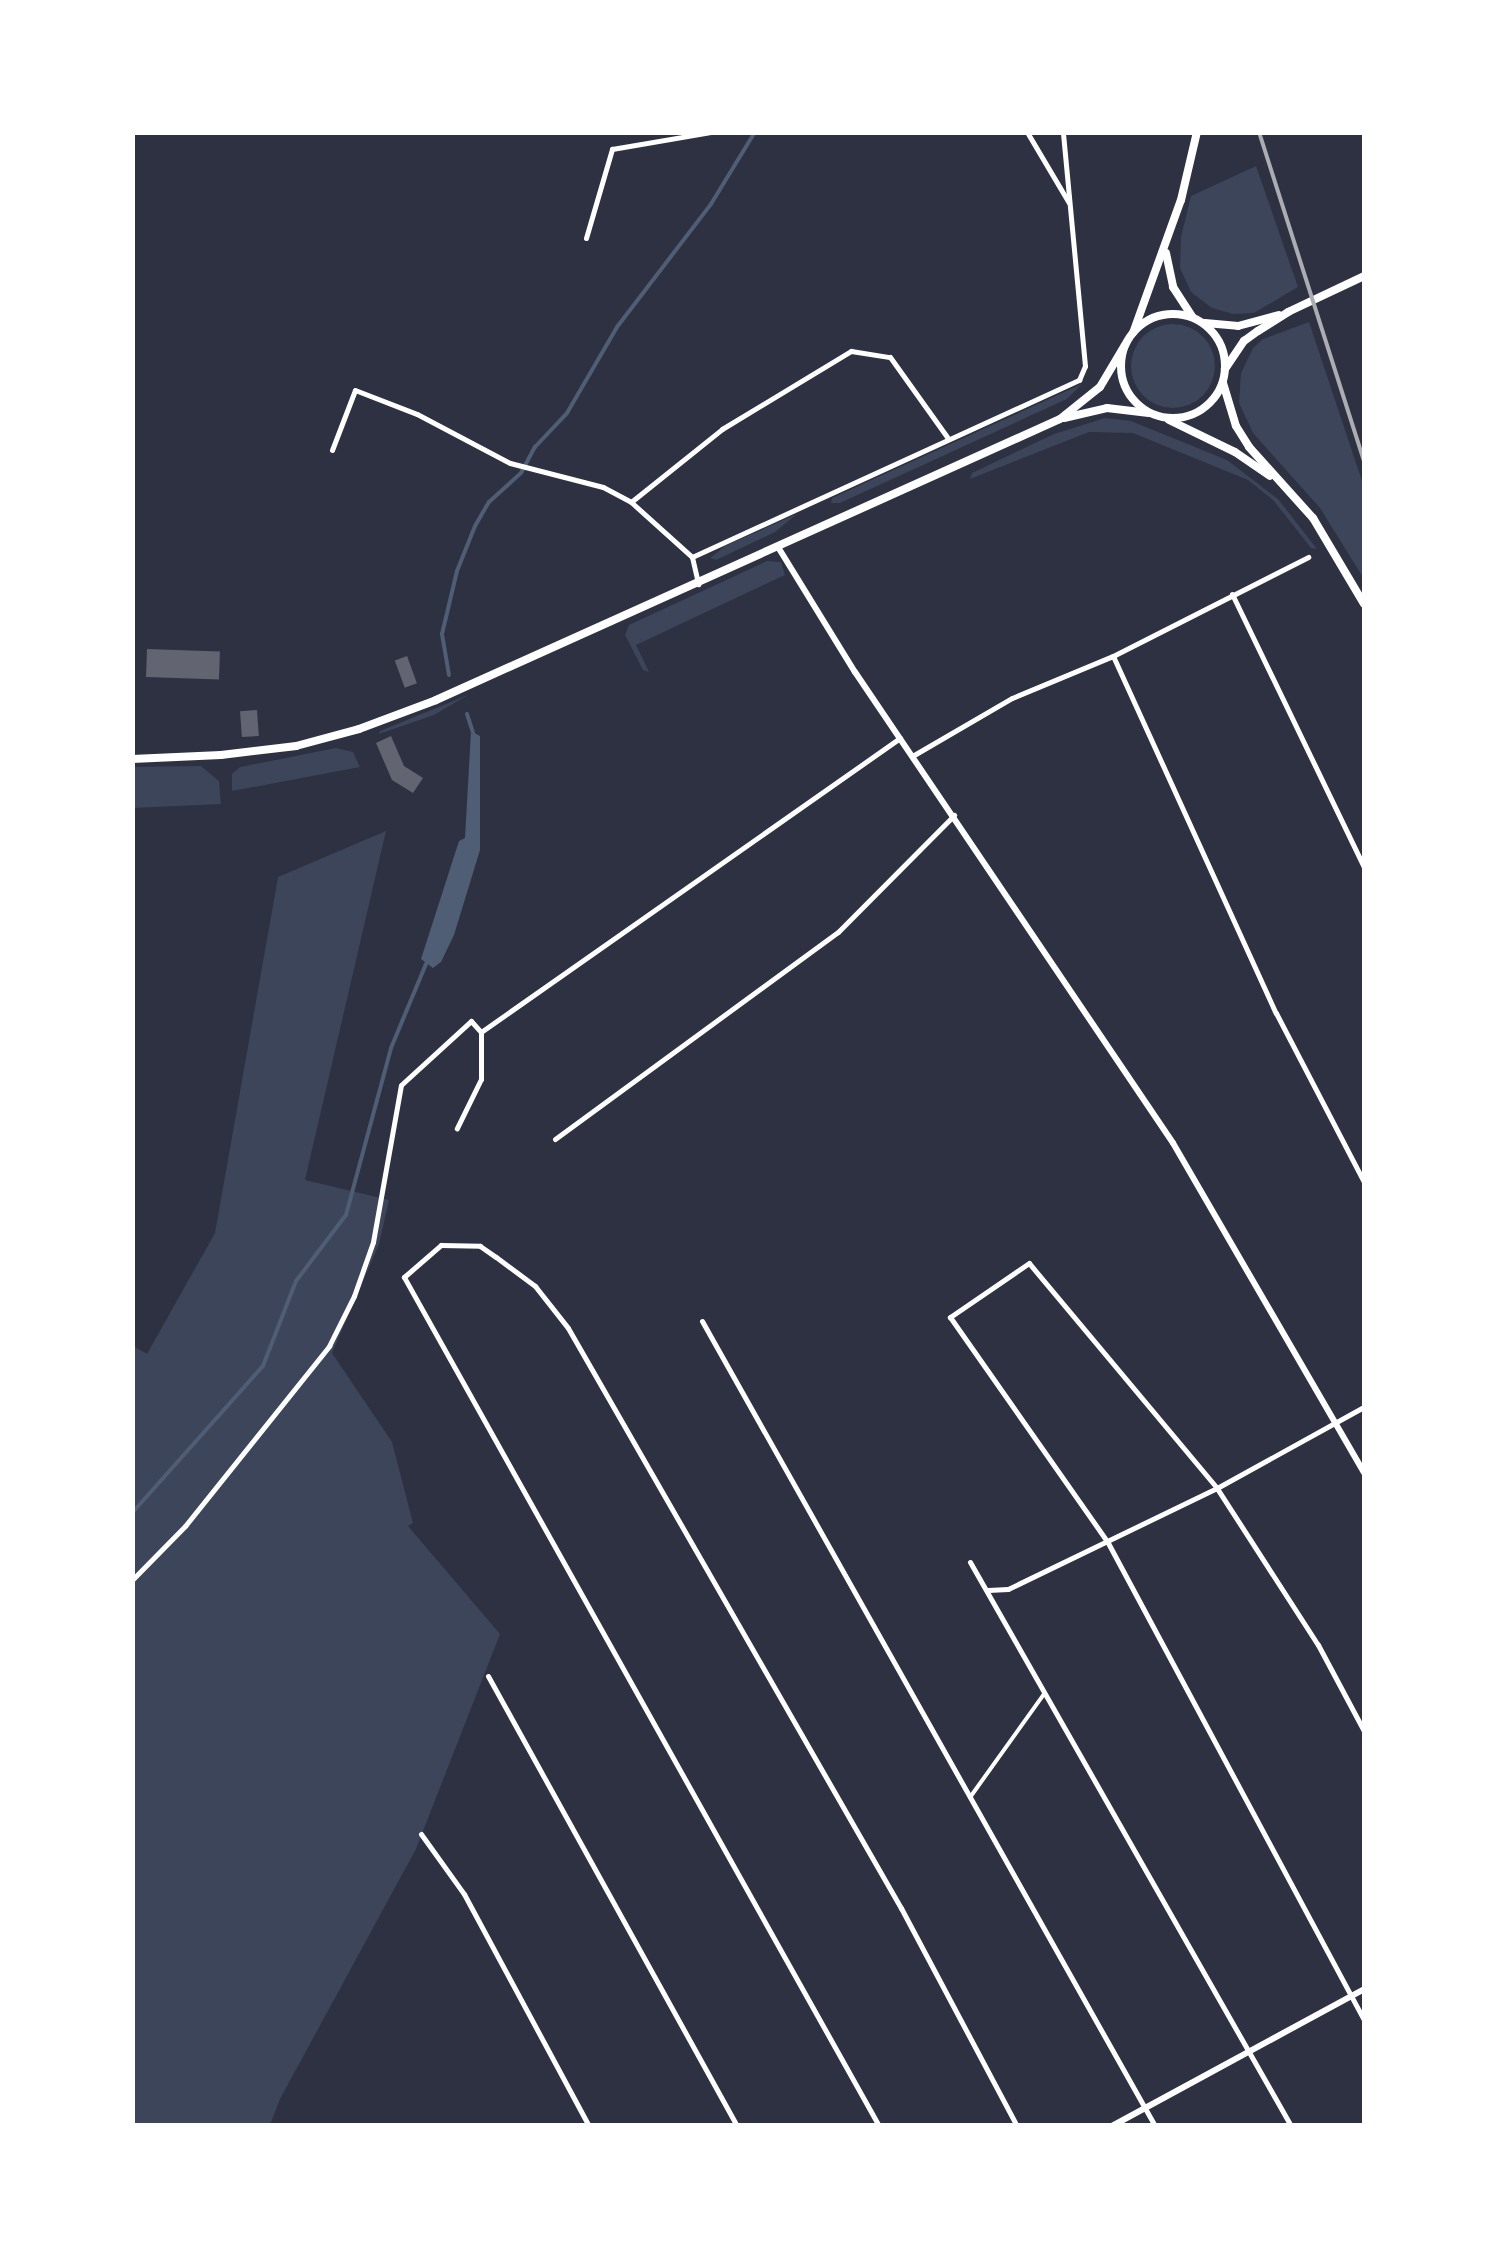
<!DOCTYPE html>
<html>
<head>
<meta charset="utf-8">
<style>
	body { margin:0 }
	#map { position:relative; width:1497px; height:2258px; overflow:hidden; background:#2d3142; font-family:"PT Sans Narrow",sans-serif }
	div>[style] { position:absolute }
	.green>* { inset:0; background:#3c4559 }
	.round { border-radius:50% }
	.water>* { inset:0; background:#4f5d75 }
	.stream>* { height:4px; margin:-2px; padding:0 2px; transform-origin:2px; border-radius:2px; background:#4f5d75 }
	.building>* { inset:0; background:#626471; transform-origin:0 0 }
	.pedestrian>* { height:4px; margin:-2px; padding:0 2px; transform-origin:2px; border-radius:2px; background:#fff }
	.minor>* { height:5px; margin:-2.5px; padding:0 2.5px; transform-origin:2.5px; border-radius:2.5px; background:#fff }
	.tertiary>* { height:6px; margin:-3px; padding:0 3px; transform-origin:3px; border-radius:3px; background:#fff }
	.secondary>* { height:8px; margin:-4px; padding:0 4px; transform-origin:4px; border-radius:4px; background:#fff }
	.primary>* { height:8px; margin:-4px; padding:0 4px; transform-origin:4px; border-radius:4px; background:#fff }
	.primary>.ring { margin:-4px; padding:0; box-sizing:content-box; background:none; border:8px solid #fff; border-radius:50% }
	.rail>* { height:4px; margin:-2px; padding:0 2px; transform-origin:2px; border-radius:2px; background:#abadb3 }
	span { translate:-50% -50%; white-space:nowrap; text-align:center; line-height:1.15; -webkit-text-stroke:9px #fff; paint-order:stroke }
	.frame { position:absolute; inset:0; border:135px solid #fff; pointer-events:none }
</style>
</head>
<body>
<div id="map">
	<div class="green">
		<div style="clip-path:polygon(1256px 166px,1298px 287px,1254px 313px,1233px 314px,1212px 308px,1191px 292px,1180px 268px,1181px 237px,1191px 196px)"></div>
		<div style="clip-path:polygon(1309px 322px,1364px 487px,1364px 579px,1320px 508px,1253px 433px,1239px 403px,1241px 373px,1253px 348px,1263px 339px)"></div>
		<div class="round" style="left:1131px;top:324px;width:84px;height:84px"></div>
		<div style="clip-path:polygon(1082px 384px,1067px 399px,840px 503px,831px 503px,832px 498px)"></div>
		<div style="clip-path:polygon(1105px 418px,1131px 421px,1227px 460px,1278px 499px,1317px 549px,1311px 548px,1273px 500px,1248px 480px,1133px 433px,1089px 432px,970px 479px,972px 473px,1054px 434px)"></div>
		<div style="clip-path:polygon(797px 514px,775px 532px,716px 560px,710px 558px,725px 546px)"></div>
		<div style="clip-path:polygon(767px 561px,781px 562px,785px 575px,636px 645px,649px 672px,643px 670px,625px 635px,629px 625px)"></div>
		<div style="clip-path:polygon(468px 695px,434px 715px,379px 734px,380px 731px)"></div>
		<div style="clip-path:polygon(336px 748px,353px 752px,360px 767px,232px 791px,232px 774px,240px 767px)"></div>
		<div style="clip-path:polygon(201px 766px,219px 781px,221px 804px,133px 808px,133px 767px)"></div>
		<div style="clip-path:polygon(386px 831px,305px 1180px,389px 1200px,379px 1244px,332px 1353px,392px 1442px,413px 1523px,408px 1526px,500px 1634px,416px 1849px,280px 2099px,270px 2125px,133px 2125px,132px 1345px,147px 1354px,215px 1233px,278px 877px)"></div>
	</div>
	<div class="water">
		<div style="clip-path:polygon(471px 731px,480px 736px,480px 850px,454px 935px,441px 962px,433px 968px,421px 959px,459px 841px,465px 838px)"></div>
	</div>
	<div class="stream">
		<div style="left:449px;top:675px;width:42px;rotate:-99.7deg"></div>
		<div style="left:442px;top:634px;width:65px;rotate:-76.6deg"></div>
		<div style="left:457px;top:571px;width:48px;rotate:-68.2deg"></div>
		<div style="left:475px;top:526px;width:28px;rotate:-60deg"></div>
		<div style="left:489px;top:502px;width:43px;rotate:-42.2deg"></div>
		<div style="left:521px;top:473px;width:30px;rotate:-62deg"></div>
		<div style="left:535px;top:447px;width:47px;rotate:-46.7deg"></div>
		<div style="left:567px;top:413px;width:99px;rotate:-59.8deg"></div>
		<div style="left:617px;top:327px;width:155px;rotate:-52.6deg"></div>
		<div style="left:711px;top:204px;width:84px;rotate:-58.6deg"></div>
		<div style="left:467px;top:714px;width:19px;rotate:72deg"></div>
		<div style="left:132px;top:1513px;width:197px;rotate:-48.3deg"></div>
		<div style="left:263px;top:1366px;width:91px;rotate:-68.8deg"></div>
		<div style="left:296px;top:1281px;width:83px;rotate:-52.9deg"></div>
		<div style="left:346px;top:1215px;width:173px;rotate:-74.9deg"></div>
		<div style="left:391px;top:1048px;width:91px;rotate:-67.4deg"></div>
	</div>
	<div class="building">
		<div style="left:147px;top:649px;width:73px;height:28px;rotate:2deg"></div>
		<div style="left:407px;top:656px;width:29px;height:13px;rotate:70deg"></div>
		<div style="left:257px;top:710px;width:26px;height:17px;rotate:86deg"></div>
		<div style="clip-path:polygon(391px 736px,404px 766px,423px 778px,413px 793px,392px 780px,376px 743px)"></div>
	</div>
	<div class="pedestrian">
		<div style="left:971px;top:1796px;width:125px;rotate:-54.4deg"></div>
	</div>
	<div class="minor">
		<div style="left:1027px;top:132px;width:82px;rotate:59.4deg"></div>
		<div style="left:586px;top:238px;width:93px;rotate:-73.7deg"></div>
		<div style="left:612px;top:149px;width:100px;rotate:-9.7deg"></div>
		<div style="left:332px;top:450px;width:64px;rotate:-69deg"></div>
		<div style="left:355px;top:390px;width:66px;rotate:21.2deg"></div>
		<div style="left:417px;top:414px;width:105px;rotate:27.8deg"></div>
		<div style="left:510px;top:463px;width:96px;rotate:14.5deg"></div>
		<div style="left:603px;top:487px;width:32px;rotate:28deg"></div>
		<div style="left:631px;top:502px;width:82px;rotate:42deg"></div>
		<div style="left:631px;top:502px;width:117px;rotate:-38.7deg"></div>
		<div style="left:722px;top:429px;width:151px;rotate:-31.2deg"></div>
		<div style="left:851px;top:351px;width:39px;rotate:9deg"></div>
		<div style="left:890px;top:357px;width:98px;rotate:54.5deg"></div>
		<div style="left:692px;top:557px;width:426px;rotate:-24.6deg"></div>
		<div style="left:1079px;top:380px;width:15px;rotate:-67deg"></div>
		<div style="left:1085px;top:366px;width:235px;rotate:-95.4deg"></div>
		<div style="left:692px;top:557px;width:28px;rotate:77deg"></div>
		<div style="left:1232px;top:594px;width:303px;rotate:64.2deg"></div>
		<div style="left:1113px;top:656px;width:392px;rotate:65.5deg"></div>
		<div style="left:1276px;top:1013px;width:191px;rotate:62.5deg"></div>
		<div style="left:914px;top:755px;width:113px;rotate:-30.2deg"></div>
		<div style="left:1012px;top:698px;width:109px;rotate:-22.6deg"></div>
		<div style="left:1113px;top:656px;width:219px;rotate:-26.9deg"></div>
		<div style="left:481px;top:1032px;width:512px;rotate:-35.06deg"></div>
		<div style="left:555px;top:1139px;width:351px;rotate:-36.2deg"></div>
		<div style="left:838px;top:932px;width:165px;rotate:-45.2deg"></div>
		<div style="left:702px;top:1321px;width:924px;rotate:60.63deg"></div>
		<div style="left:970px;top:1562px;width:649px;rotate:60.35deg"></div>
		<div style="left:132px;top:1580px;width:76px;rotate:-45.5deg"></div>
		<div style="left:185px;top:1526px;width:231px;rotate:-51.3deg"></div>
		<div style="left:329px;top:1346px;width:56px;rotate:-63.4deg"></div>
		<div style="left:354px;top:1296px;width:57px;rotate:-70.6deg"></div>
		<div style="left:373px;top:1242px;width:159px;rotate:-79.9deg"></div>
		<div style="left:401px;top:1085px;width:95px;rotate:-42.4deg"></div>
		<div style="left:471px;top:1021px;width:15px;rotate:48deg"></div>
		<div style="left:481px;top:1032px;width:47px;rotate:90deg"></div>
		<div style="left:481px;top:1079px;width:55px;rotate:116.1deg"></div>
		<div style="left:988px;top:1590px;width:20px;rotate:-3deg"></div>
		<div style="left:1008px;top:1589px;width:232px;rotate:-25.8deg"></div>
		<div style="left:1217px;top:1488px;width:168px;rotate:-28.9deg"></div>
		<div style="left:488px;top:1676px;width:514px;rotate:61.04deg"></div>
		<div style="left:1364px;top:1731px;width:98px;rotate:-118.1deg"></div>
		<div style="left:1318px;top:1645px;width:187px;rotate:-122.8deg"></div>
		<div style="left:1217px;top:1488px;width:293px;rotate:-129.9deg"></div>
		<div style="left:1029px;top:1263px;width:96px;rotate:145.6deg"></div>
		<div style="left:950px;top:1317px;width:274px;rotate:55deg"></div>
		<div style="left:1107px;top:1541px;width:544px;rotate:61.78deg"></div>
		<div style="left:421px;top:1834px;width:74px;rotate:54.4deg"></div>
		<div style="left:464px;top:1894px;width:264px;rotate:61.7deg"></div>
		<div style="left:879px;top:2126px;width:973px;rotate:-119.23deg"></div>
		<div style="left:404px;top:1277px;width:49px;rotate:-40.9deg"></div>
		<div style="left:441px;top:1245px;width:39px;rotate:1deg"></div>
		<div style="left:480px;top:1246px;width:19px;rotate:35deg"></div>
		<div style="left:496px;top:1257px;width:49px;rotate:36.6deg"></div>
		<div style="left:535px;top:1286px;width:53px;rotate:51.8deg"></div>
		<div style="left:568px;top:1328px;width:669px;rotate:60.14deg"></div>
		<div style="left:901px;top:1908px;width:247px;rotate:62deg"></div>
	</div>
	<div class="tertiary">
		<div style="left:778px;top:547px;width:147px;rotate:58.4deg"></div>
		<div style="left:855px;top:672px;width:568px;rotate:55.97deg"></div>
		<div style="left:1173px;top:1143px;width:381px;rotate:59.9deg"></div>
		<div style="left:1112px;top:2126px;width:287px;rotate:-28.5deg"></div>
	</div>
	<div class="secondary">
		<div style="left:1166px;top:253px;width:35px;rotate:78deg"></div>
		<div style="left:1173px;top:287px;width:35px;rotate:57deg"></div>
		<div style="left:1133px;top:333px;width:141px;rotate:-70.2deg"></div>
		<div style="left:1181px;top:200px;width:70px;rotate:-76.8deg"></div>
	</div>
	<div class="primary">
		<div class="ring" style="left:1121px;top:314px;width:96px;height:96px"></div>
		<div style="left:1205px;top:323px;width:33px;rotate:5deg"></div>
		<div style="left:1238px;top:326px;width:42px;rotate:-15deg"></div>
		<div style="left:1225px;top:369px;width:34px;rotate:-56deg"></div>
		<div style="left:1244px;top:341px;width:17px;rotate:-36deg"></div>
		<div style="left:1258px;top:331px;width:36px;rotate:-32deg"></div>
		<div style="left:1288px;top:312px;width:84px;rotate:-25.3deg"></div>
		<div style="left:1223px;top:383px;width:45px;rotate:73.2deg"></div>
		<div style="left:1236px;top:426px;width:25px;rotate:58deg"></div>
		<div style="left:1249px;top:447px;width:96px;rotate:48deg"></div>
		<div style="left:1313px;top:518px;width:100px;rotate:59.3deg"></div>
		<div style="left:1064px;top:418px;width:44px;rotate:-13.1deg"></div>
		<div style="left:1107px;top:408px;width:42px;rotate:6.8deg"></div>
		<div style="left:1169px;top:420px;width:73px;rotate:25.9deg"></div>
		<div style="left:1235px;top:452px;width:42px;rotate:34.4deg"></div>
		<div style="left:132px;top:759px;width:89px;rotate:-2.6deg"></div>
		<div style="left:221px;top:755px;width:76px;rotate:-6.8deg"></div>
		<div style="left:296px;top:746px;width:65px;rotate:-15.1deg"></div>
		<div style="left:359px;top:729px;width:82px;rotate:-20.6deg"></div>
		<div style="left:436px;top:700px;width:684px;rotate:-24.24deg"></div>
		<div style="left:1060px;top:419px;width:51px;rotate:-38.7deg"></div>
		<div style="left:1100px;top:387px;width:49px;rotate:-59.2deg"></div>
	</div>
	<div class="rail">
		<div style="left:1259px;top:132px;width:346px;rotate:72.3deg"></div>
	</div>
	<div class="frame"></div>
</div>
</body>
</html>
